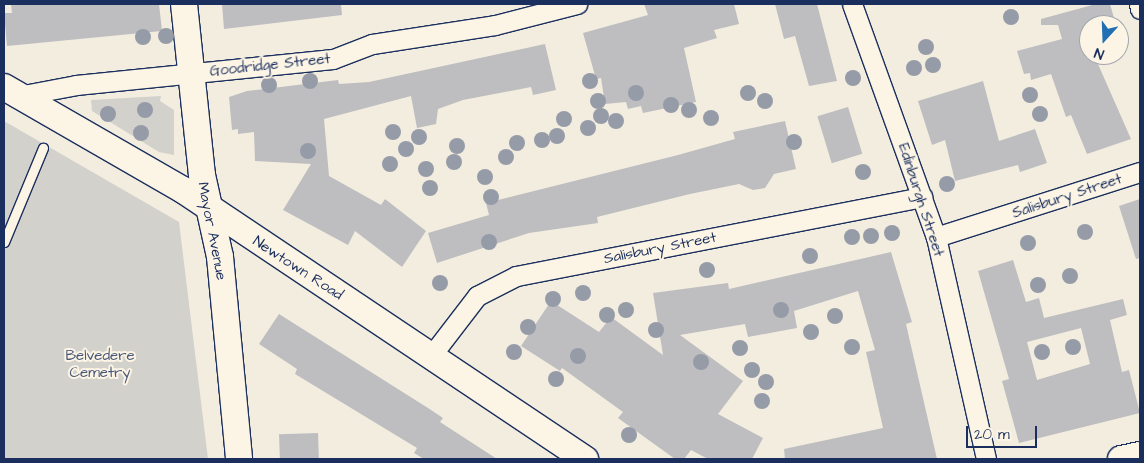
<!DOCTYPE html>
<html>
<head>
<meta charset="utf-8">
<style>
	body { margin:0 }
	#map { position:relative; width:1144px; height:463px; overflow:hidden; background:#f3ede0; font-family:"Architects Daughter",sans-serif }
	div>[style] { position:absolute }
	.green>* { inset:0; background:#d3d1cc }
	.building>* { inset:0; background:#bebec0; transform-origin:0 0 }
	.roads { filter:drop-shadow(1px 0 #1b2f5e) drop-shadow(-1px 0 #1b2f5e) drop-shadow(0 1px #1b2f5e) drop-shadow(0 -1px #1b2f5e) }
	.lane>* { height:9px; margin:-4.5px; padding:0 4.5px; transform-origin:4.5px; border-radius:4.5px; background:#fcf5e5 }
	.street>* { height:19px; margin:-9.5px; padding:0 9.5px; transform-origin:9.5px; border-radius:9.5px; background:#fcf5e5 }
	.secondary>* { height:26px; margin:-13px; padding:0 13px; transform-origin:13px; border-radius:13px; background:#fcf5e5 }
	.trees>* { width:16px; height:16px; margin:-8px; border-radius:50%; background:#969ba8 }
	span { translate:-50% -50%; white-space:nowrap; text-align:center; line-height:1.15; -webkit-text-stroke:4px #fcf5e5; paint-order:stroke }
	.street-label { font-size:15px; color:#1b2f5e }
	.park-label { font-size:15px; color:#49587a }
	.frame { position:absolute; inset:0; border:5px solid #1b2f5e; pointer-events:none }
	.north { position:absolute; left:1079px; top:15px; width:50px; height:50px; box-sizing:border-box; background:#fcf5e5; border:1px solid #a2a6af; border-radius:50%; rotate:200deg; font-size:14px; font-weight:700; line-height:20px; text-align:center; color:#1b2f5e }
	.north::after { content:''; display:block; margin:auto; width:18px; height:22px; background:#1f6fb2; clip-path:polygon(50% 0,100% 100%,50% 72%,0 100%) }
	.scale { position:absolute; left:966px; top:426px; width:71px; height:22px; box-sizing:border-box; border:2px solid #1b2f5e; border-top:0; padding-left:6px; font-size:15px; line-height:18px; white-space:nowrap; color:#1b2f5e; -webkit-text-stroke:4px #fcf5e5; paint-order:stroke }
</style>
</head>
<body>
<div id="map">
	<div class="green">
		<div style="clip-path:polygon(161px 96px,160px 101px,174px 110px,174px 155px,159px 152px,92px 111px,91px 100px)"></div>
		<div style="clip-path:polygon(4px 121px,179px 222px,208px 459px,4px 459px)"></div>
	</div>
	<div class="building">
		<div style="clip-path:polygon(11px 4px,159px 4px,162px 31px,7px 46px,4px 13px,12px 13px)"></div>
		<div style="clip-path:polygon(222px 4px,341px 4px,342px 15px,224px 29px)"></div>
		<div style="clip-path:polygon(644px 4px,734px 4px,739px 24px,714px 30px,717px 38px,684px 48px,696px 102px,643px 113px,641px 106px,628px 109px,626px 102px,605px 104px,601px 78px,596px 79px,583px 33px,648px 15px)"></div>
		<div style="clip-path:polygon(775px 4px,817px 4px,837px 81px,809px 86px,795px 36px,784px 39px)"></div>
		<div style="clip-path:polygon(1096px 4px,1110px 4px,1116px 25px,1084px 25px,1089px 55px,1094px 55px,1131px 139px,1087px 154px,1071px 115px,1066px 117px,1051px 74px,1031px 80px,1030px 73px,1024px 74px,1017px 51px,1062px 39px,1058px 25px,1041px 25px,1041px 19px)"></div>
		<div style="clip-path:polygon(545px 44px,556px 90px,533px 95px,531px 87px,463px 100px,438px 109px,436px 124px,417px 128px,411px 96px,324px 119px,329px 176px,381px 205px,385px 199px,426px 231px,402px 267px,355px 231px,348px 245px,283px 210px,311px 164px,255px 161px,254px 132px,238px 134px,238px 129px,232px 130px,229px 97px,247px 91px,338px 80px,339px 84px,369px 82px)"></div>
		<div style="clip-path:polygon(983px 81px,999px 141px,1035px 129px,1047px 163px,1020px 172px,1018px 165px,955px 181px,945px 140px,932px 145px,918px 101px)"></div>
		<div style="left:848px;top:107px;width:49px;height:32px;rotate:73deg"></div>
		<div style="clip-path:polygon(785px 121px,796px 169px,774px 174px,765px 188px,753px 190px,739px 184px,690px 194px,597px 217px,598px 223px,529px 233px,437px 263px,428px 233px,489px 215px,486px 203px,678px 155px,735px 139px,733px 132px)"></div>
		<div style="clip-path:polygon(1140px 199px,1140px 258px,1136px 259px,1119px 206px)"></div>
		<div style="clip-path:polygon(891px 252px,912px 322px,906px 324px,937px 459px,785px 459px,784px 449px,883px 428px,866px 352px,875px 350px,858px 291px,794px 311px,797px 328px,748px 337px,745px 324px,680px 335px,743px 381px,718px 414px,763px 438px,752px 459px,708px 459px,691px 450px,684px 459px,675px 459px,618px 418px,623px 412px,562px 368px,560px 371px,521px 346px,551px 301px,599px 332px,611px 317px,663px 355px,653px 293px,728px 283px,729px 289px)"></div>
		<div style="clip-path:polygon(evenodd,1013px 260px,1026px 302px,1039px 298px,1044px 318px,1123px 299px,1127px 315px,1110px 320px,1122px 372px,1129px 370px,1140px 413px,1019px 443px,1002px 381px,1009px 379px,978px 271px,1013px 260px,1081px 328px,1090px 364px,1037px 380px,1027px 342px,1081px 328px)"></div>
		<div style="clip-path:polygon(279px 314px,428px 408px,443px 418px,440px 422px,497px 459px,424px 459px,414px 453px,417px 448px,295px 374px,297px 369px,259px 344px)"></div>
		<div style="left:318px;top:433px;width:26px;height:39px;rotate:88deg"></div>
	</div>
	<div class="roads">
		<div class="lane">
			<div style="left:4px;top:242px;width:102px;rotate:-67.5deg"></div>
		</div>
		<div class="street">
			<div style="left:852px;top:4px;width:248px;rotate:70.2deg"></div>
			<div style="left:936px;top:237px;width:228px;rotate:77.3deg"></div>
			<div style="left:1139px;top:4px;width:5px;rotate:79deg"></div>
			<div style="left:18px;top:96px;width:59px;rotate:-10.7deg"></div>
			<div style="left:76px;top:85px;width:258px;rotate:-5.8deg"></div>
			<div style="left:333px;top:59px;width:42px;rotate:-21deg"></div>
			<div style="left:372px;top:44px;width:124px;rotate:-8.8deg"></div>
			<div style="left:495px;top:25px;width:85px;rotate:-14.4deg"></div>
			<div style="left:936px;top:237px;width:214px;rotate:-17.7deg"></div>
			<div style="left:431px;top:356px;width:76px;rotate:-52.5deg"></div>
			<div style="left:477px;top:296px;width:44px;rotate:-27.1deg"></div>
			<div style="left:516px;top:276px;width:414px;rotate:-11deg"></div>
		</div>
		<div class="secondary">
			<div style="left:184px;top:4px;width:172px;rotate:84deg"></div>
			<div style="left:202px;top:175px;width:84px;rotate:77.6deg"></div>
			<div style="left:220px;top:257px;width:203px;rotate:84.6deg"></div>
			<div style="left:4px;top:87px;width:207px;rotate:29.9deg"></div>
			<div style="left:183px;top:190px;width:484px;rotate:33.8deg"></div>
			<div style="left:1121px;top:459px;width:19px;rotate:-12deg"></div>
		</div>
	</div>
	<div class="trees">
		<div style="left:1011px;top:17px"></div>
		<div style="left:166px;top:36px"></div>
		<div style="left:143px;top:37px"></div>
		<div style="left:926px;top:47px"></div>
		<div style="left:933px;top:65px"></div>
		<div style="left:914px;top:68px"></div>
		<div style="left:853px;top:78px"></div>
		<div style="left:310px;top:81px"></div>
		<div style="left:590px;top:81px"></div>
		<div style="left:269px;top:85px"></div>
		<div style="left:636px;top:93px"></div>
		<div style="left:748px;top:93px"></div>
		<div style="left:1030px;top:95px"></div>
		<div style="left:598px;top:101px"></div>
		<div style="left:765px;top:101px"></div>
		<div style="left:671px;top:105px"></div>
		<div style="left:145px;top:110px"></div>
		<div style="left:689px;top:110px"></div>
		<div style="left:108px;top:114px"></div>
		<div style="left:1040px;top:114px"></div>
		<div style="left:601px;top:116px"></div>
		<div style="left:711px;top:118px"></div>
		<div style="left:564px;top:119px"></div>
		<div style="left:616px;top:121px"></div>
		<div style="left:588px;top:128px"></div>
		<div style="left:393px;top:132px"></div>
		<div style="left:141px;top:133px"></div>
		<div style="left:557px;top:136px"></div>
		<div style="left:419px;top:137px"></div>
		<div style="left:542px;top:140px"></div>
		<div style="left:794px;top:142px"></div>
		<div style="left:517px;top:143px"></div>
		<div style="left:457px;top:146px"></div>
		<div style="left:406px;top:149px"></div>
		<div style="left:308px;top:151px"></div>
		<div style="left:506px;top:157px"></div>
		<div style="left:454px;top:162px"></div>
		<div style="left:390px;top:164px"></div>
		<div style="left:426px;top:169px"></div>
		<div style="left:863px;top:172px"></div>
		<div style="left:485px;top:177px"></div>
		<div style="left:947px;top:184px"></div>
		<div style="left:430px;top:188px"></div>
		<div style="left:491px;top:197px"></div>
		<div style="left:1085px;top:232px"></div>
		<div style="left:892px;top:233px"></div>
		<div style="left:871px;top:236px"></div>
		<div style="left:852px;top:237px"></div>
		<div style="left:489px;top:242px"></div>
		<div style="left:1028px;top:243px"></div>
		<div style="left:810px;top:256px"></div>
		<div style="left:707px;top:270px"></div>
		<div style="left:1070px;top:276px"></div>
		<div style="left:440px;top:283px"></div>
		<div style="left:1038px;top:285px"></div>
		<div style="left:583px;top:293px"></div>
		<div style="left:553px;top:299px"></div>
		<div style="left:626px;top:310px"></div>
		<div style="left:781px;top:310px"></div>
		<div style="left:607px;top:315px"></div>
		<div style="left:835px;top:316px"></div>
		<div style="left:528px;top:327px"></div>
		<div style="left:656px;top:330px"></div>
		<div style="left:811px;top:332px"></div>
		<div style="left:852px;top:347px"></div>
		<div style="left:1073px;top:347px"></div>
		<div style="left:740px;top:348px"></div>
		<div style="left:514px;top:352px"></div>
		<div style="left:1042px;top:352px"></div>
		<div style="left:578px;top:356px"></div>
		<div style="left:701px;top:362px"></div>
		<div style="left:752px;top:370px"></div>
		<div style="left:556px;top:379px"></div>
		<div style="left:766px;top:382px"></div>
		<div style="left:762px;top:401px"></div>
		<div style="left:629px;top:435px"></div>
	</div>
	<div class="street-label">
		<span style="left:270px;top:65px;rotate:-6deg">Goodridge Street</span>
		<span style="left:1067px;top:196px;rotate:-18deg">Salisbury Street</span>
		<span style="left:921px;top:200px;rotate:72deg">Edinburgh Street</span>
		<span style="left:212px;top:231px;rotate:79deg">Mayor Avenue</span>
		<span style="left:660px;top:248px;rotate:-11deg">Salisbury Street</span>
		<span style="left:298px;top:268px;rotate:33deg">Newtown Road</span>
	</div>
	<div class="park-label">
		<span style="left:100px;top:364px">Belvedere<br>Cemetry</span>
	</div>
	<div class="frame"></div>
	<div class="north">N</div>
	<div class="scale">20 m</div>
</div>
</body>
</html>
